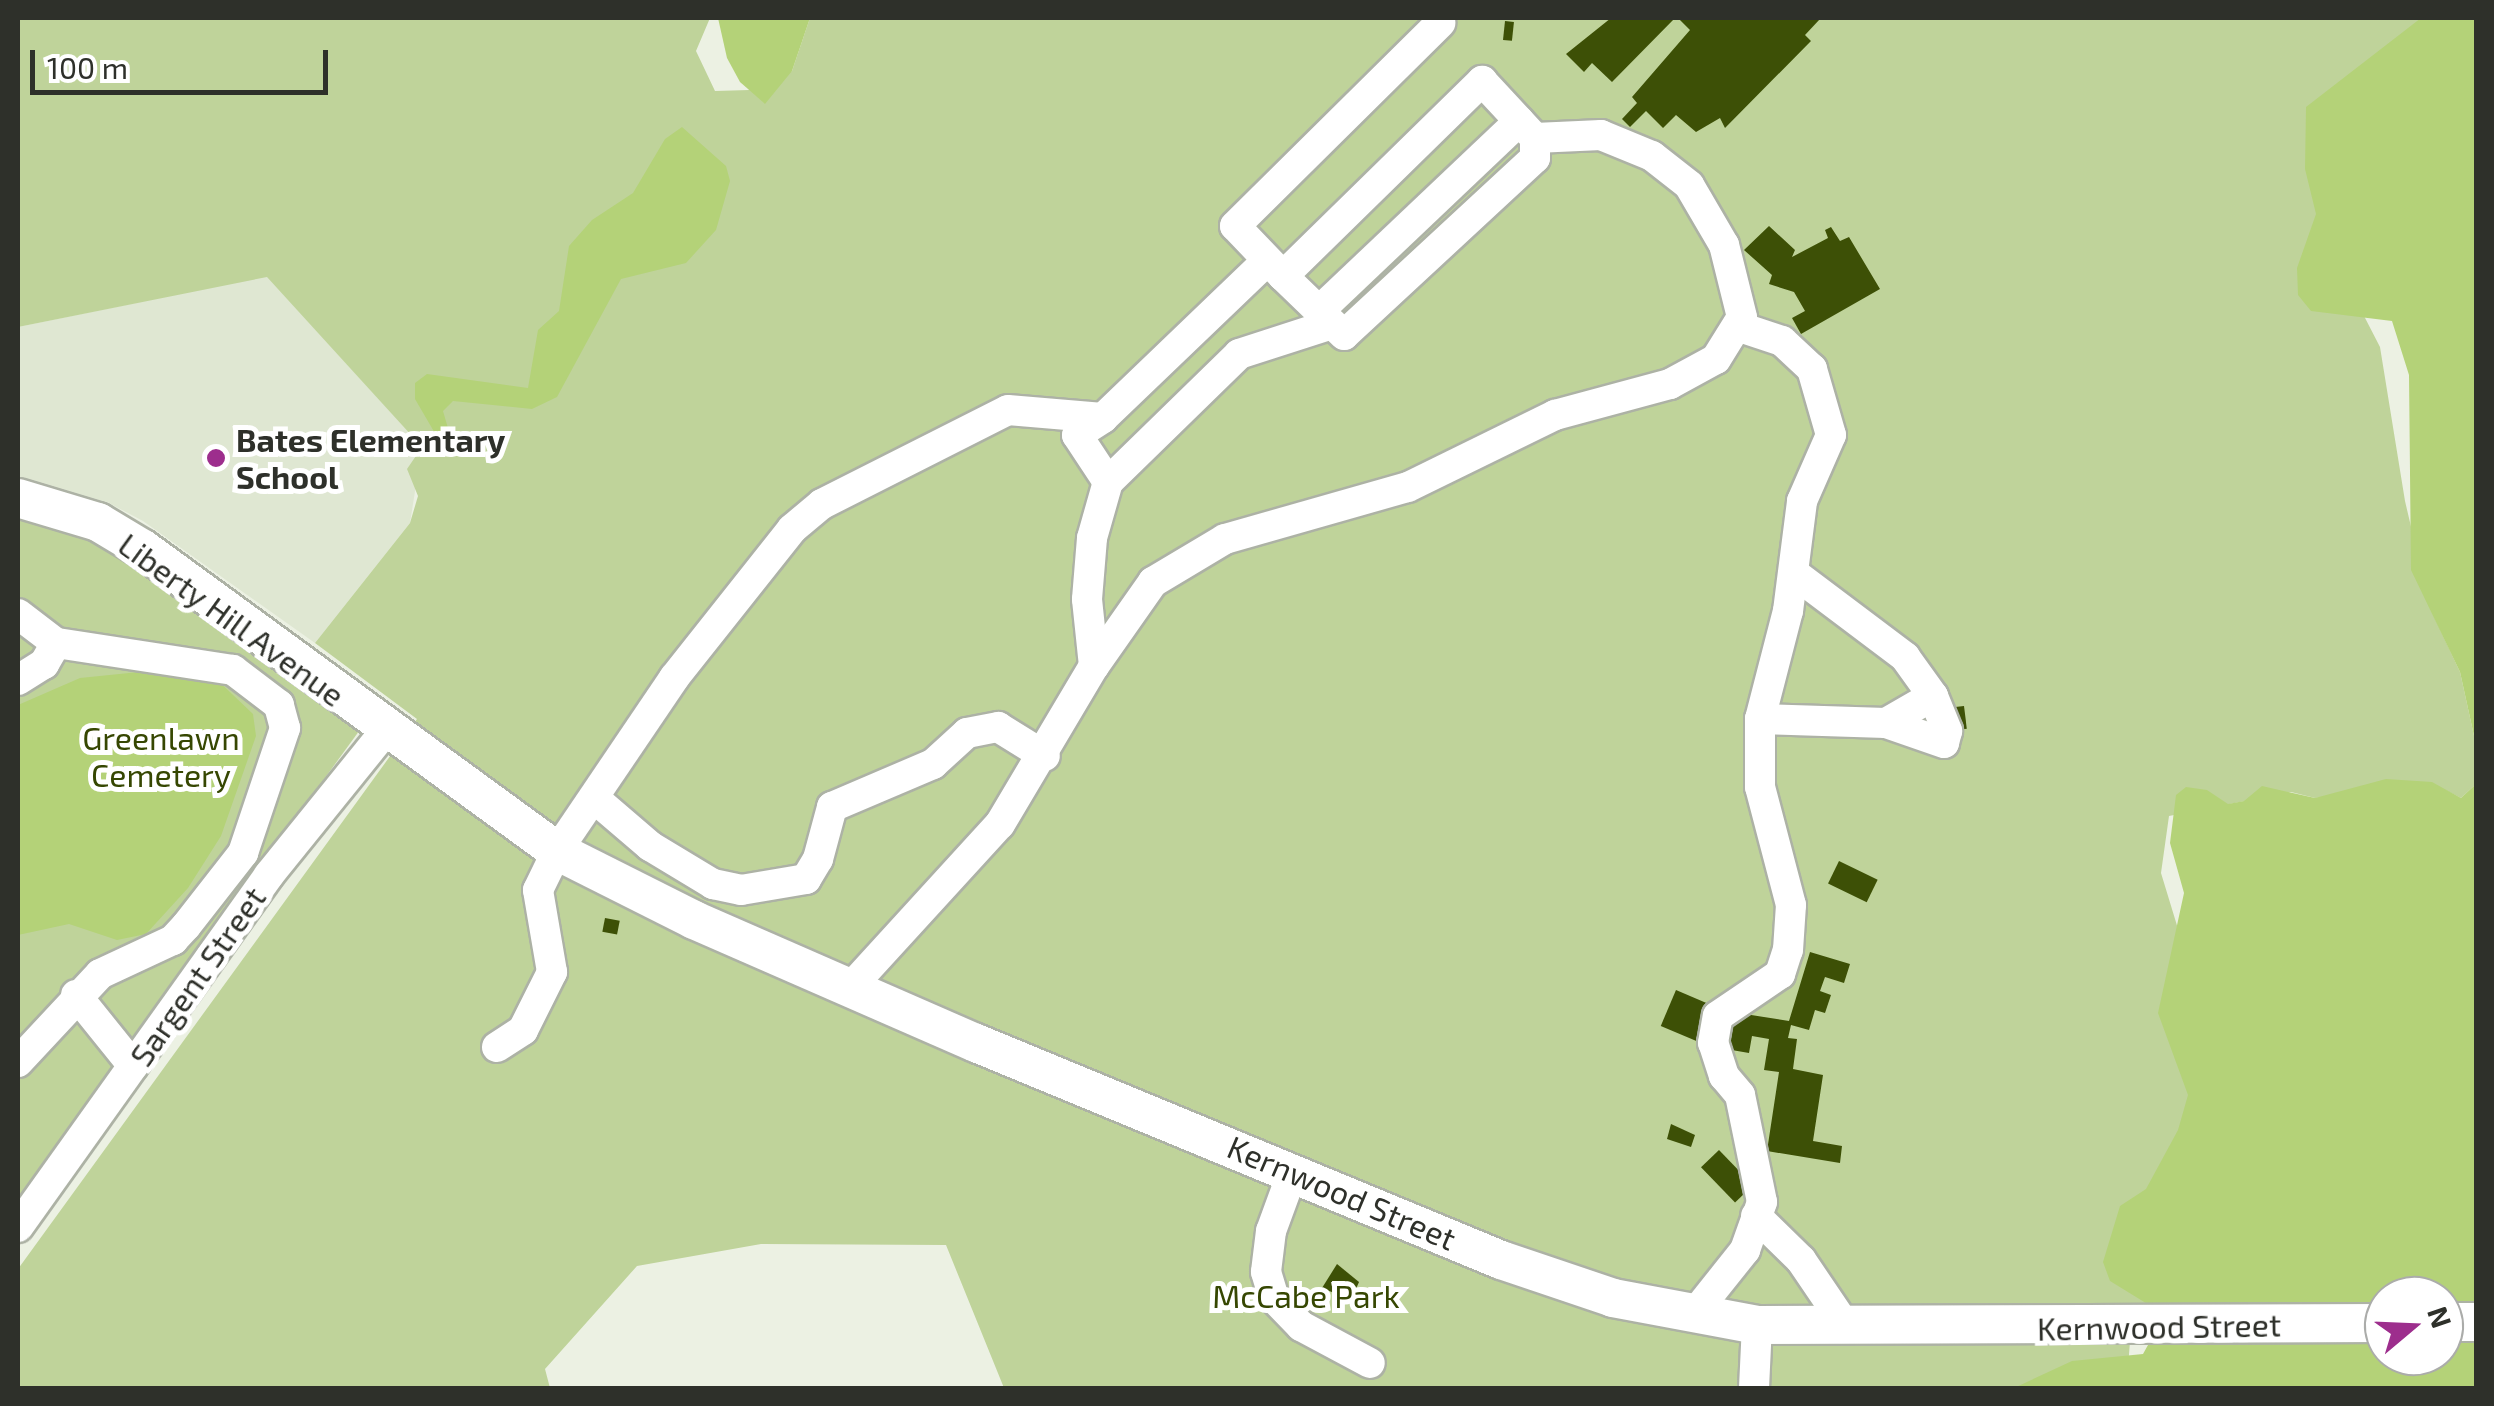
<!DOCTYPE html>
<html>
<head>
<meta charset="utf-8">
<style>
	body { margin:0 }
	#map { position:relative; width:2494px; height:1406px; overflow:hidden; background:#ecf1e3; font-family:"Exo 2",sans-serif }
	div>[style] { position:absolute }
	.built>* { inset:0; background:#dfe7d2 }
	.green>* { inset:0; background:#bfd39a }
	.water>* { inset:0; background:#b4d278 }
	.building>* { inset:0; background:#3d5006; transform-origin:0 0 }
	.roads { filter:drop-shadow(2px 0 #adb2a5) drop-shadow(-2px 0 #adb2a5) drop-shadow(0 2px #adb2a5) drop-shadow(0 -2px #adb2a5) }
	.minor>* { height:30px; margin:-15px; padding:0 15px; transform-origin:15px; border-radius:15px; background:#fff }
	.major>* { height:38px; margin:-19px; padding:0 19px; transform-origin:19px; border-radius:19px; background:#fff }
	.dots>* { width:28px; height:28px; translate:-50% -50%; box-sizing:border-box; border:5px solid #fff; border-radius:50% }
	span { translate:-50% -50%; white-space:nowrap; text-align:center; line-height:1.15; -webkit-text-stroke:10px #fff; paint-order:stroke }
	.poi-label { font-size:32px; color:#2e302a; font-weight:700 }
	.left { translate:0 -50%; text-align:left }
	.street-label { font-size:32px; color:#2e302a }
	.park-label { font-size:32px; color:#364702 }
	.frame { position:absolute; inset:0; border:20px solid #2e302a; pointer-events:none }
	.north { position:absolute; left:2364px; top:1276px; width:100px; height:100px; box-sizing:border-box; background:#fff; border:2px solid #abacaa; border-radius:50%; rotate:71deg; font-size:28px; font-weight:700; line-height:40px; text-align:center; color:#2e302a }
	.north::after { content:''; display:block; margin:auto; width:35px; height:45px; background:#9d2e8d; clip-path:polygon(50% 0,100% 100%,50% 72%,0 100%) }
	.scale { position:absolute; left:30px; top:50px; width:298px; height:45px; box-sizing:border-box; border:5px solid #2e302a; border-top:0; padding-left:12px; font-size:30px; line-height:35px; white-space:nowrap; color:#2e302a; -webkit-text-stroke:8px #fff; paint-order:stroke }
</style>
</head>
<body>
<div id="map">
	<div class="built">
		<div style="clip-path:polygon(267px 276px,422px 447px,410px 523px,315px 643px,143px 521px,107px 502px,18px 480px,18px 327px)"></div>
	</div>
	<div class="green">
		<div style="clip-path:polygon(18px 18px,710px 18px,696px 51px,715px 91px,749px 90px,792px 71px,810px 18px,2434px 18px,2345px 279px,2380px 347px,2405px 501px,2430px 608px,2460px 672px,2476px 745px,2476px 784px,2461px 798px,2443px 789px,2315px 798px,2291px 792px,2169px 816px,2161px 873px,2207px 1024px,2209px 1095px,2129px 1288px,2148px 1303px,2133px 1304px,2127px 1379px,2112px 1388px,1004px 1388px,946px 1245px,761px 1244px,637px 1266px,545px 1369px,550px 1388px,18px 1388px,18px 1269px,417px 719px,315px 643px,410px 523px,418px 496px,407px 469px,422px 447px,267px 277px,18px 327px)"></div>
		<div style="clip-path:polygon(18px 510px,107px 538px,362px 727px,18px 1200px)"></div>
	</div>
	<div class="water">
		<div style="clip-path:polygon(810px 18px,792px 71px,765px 104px,740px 82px,727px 58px,718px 18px)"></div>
		<div style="clip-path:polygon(2421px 18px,2476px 18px,2476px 745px,2460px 672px,2411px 570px,2409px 375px,2392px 321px,2311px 311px,2298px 295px,2297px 268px,2316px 214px,2305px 169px,2306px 107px)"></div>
		<div style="clip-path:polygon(682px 127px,726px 166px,730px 181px,716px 230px,686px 263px,621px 279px,557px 397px,532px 409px,453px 401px,443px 411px,450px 435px,443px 447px,415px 399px,415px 383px,427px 374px,528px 388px,538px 330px,559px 311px,569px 246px,592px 220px,633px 193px,665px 139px)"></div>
		<div style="clip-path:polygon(188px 667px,210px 673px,253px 714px,256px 736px,221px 836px,188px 888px,146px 934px,117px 940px,69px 924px,18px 935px,18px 705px,80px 678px)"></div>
		<div style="clip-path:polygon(evenodd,2386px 779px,2432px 782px,2461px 798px,2476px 784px,2476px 1388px,2014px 1388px,2072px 1361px,2143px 1354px,2158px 1327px,2154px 1308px,2110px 1281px,2103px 1262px,2120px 1206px,2146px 1189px,2178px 1130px,2188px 1095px,2158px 1013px,2184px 893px,2170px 843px,2176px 795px,2186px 787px,2207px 790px,2228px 804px,2244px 801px,2262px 786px,2315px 798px,2386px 779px,2384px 1296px,2444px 1296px,2444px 1356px,2384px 1356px,2384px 1296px)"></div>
	</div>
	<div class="building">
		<div style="clip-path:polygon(1611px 18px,1675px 18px,1612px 82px,1592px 63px,1584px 72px,1566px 54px)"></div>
		<div style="clip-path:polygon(1678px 18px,1818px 18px,1820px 19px,1805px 35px,1811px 41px,1725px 128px,1720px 118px,1696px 132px,1676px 115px,1663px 128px,1646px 111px,1630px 127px,1622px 119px,1637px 103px,1632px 97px,1690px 30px)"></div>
		<div style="left:1505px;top:21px;width:9px;height:19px;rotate:6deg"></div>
		<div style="clip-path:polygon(1769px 226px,1795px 250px,1792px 257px,1828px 238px,1825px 230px,1831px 227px,1840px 241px,1849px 237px,1880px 289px,1801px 334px,1792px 318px,1805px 311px,1794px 292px,1769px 284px,1772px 275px,1744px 250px)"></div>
		<div style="left:1964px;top:706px;width:23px;height:11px;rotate:83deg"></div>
		<div style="left:1839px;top:861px;width:43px;height:25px;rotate:26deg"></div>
		<div style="left:605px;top:918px;width:15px;height:14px;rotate:11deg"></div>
		<div style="clip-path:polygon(1810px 952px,1850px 964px,1844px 983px,1825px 977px,1820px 991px,1831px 995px,1825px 1013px,1815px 1010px,1809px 1030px,1791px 1025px,1788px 1038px,1797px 1039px,1793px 1069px,1823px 1075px,1813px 1141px,1842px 1146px,1840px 1163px,1767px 1151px,1779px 1072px,1764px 1070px,1769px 1039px,1752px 1036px,1749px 1053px,1720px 1048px,1726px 1011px,1789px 1021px)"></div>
		<div style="left:1676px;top:990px;width:40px;height:39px;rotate:23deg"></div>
		<div style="clip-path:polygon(1671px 1124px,1695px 1135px,1691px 1147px,1667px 1139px)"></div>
		<div style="left:1719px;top:1150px;width:49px;height:25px;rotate:46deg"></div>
		<div style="clip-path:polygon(1337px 1264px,1359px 1282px,1351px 1300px,1322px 1288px)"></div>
	</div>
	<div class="roads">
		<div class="minor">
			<div style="left:1482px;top:81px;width:78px;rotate:47.1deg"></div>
			<div style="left:1535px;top:138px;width:20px;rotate:90deg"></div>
			<div style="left:1535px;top:158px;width:260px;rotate:137.2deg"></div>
			<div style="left:1344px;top:335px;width:85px;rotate:-136deg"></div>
			<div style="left:1283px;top:276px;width:279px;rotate:-44.4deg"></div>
			<div style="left:1283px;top:276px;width:69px;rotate:-133.8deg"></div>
			<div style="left:1235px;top:226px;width:289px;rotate:-44.7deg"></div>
			<div style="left:1319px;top:311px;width:276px;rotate:-43.5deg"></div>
			<div style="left:1108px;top:482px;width:56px;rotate:-123.4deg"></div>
			<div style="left:1077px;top:435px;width:31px;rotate:-33deg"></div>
			<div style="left:1103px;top:418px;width:227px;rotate:-43.8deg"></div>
			<div style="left:1795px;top:574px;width:138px;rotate:37deg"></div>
			<div style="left:1905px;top:657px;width:48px;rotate:54.3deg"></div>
			<div style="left:18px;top:614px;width:48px;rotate:37.3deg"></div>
			<div style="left:1094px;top:666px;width:67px;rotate:-96deg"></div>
			<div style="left:1087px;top:599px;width:61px;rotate:-85.3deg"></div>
			<div style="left:1092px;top:538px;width:58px;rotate:-74.1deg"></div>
			<div style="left:1108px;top:482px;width:183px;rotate:-44.3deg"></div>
			<div style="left:1239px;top:354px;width:98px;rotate:-17.9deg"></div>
			<div style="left:18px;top:680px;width:31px;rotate:-32deg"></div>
			<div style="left:44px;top:664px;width:24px;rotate:-60deg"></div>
			<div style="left:1760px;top:719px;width:126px;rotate:1.8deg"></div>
			<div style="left:1886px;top:723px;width:54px;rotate:-29.9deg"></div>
			<div style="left:1933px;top:696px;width:38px;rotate:68deg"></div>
			<div style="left:1947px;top:731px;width:12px;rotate:104deg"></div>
			<div style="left:1944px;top:743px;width:61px;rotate:-161deg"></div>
			<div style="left:594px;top:798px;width:74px;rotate:40.6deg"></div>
			<div style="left:650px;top:846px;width:74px;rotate:31.1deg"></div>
			<div style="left:713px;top:884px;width:29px;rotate:12deg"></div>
			<div style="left:741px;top:890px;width:66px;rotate:-9.6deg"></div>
			<div style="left:806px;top:879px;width:23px;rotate:-59deg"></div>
			<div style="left:818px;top:859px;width:54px;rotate:-74.9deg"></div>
			<div style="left:832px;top:807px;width:110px;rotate:-23.1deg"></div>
			<div style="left:933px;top:764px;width:46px;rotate:-42.4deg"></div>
			<div style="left:967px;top:733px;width:32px;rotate:-11deg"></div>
			<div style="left:998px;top:727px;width:55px;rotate:31.7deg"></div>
			<div style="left:850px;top:988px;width:222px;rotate:-47.6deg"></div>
			<div style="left:1000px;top:824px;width:184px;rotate:-59.3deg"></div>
			<div style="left:1094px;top:666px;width:103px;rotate:-54.9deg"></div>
			<div style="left:1153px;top:582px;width:84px;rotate:-30.8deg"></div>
			<div style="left:1225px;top:539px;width:190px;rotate:-15.9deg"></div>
			<div style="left:1408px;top:487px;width:164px;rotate:-26.1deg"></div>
			<div style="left:1555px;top:415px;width:119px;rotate:-15.1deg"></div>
			<div style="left:1670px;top:384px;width:52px;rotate:-28.5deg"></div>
			<div style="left:1716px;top:359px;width:49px;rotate:-58.2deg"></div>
			<div style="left:1742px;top:317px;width:74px;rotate:-104deg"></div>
			<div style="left:1724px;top:245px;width:69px;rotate:-120.3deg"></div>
			<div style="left:1689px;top:185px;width:47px;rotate:-141.9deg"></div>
			<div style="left:1652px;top:156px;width:55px;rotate:-157.6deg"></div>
			<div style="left:1601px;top:135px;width:66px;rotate:177.4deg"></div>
			<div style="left:76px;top:995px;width:91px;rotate:51.2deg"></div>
			<div style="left:497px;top:1047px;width:31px;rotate:-33deg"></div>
			<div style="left:523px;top:1030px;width:65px;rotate:-63.4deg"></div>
			<div style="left:552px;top:972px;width:83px;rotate:-99.7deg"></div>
			<div style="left:538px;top:890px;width:43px;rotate:-64deg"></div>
			<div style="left:557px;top:851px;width:209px;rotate:-55.9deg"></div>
			<div style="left:674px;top:678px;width:190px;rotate:-51.6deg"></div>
			<div style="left:792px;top:529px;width:39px;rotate:-40deg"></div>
			<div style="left:822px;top:504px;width:208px;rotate:-26.8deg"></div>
			<div style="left:1008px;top:410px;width:95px;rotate:4.8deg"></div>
			<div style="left:18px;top:1062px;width:120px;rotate:-47deg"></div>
			<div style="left:100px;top:974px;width:81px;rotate:-25deg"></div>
			<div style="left:173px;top:940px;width:19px;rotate:-47deg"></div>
			<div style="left:186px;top:926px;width:93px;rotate:-52deg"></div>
			<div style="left:243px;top:853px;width:132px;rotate:-71.4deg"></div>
			<div style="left:285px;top:728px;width:24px;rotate:-105deg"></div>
			<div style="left:279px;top:705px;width:58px;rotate:-142.7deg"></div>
			<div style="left:233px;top:670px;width:179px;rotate:-171.3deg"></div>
			<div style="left:1293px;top:1171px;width:64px;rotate:110.1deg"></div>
			<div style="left:1271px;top:1231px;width:41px;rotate:97deg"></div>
			<div style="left:1266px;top:1272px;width:27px;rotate:73deg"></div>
			<div style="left:1274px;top:1298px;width:39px;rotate:46deg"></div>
			<div style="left:1301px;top:1326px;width:78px;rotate:28.2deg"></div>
			<div style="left:1756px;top:1216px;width:63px;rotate:44.4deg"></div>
			<div style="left:1801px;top:1260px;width:82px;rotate:55.9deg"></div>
			<div style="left:18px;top:1227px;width:432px;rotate:-54.5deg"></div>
			<div style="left:269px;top:875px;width:185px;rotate:-51.1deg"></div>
			<div style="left:1694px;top:1314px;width:82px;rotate:-51.4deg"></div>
			<div style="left:1745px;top:1250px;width:51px;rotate:-70.5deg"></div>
			<div style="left:1762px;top:1202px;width:109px;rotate:-101.6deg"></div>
			<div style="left:1740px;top:1095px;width:25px;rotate:-130deg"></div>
			<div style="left:1724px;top:1076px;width:35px;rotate:-108deg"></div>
			<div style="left:1713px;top:1043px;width:27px;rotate:-80deg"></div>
			<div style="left:1718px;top:1016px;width:75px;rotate:-34.1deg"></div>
			<div style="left:1780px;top:974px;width:25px;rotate:-72deg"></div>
			<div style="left:1788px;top:950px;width:45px;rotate:-86.2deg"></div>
			<div style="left:1791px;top:905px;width:122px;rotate:-104.7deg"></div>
			<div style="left:1760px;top:787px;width:68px;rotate:-90deg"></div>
			<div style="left:1760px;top:719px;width:112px;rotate:-75.5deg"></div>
			<div style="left:1788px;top:611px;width:111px;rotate:-82.7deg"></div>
			<div style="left:1802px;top:501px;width:72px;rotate:-66.3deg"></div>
			<div style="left:1831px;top:435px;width:69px;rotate:-106.1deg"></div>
			<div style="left:1812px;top:369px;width:41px;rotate:-137deg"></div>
			<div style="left:1782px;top:341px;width:47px;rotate:-161.6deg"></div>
			<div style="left:1754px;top:1388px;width:63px;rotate:-87.3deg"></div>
		</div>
		<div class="major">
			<div style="left:18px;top:498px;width:84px;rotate:16.7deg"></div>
			<div style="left:98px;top:522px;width:52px;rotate:31deg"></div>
			<div style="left:143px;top:549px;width:512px;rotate:36.11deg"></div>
			<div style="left:557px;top:851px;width:153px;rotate:26.7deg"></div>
			<div style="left:694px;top:920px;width:308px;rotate:23.6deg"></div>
			<div style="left:976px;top:1043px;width:568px;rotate:22.46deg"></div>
			<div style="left:1501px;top:1260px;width:118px;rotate:18.7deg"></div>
			<div style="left:1613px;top:1298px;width:147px;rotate:10.6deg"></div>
			<div style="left:1757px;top:1325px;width:627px;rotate:-0.18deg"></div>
			<div style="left:2444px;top:1322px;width:32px"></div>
		</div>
	</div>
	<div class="dots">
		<div style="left:216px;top:458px;background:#9d2e8d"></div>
	</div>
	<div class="poi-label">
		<span class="left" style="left:236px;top:458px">Bates Elementary<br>School</span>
	</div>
	<div class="street-label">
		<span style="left:232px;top:619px;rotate:36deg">Liberty Hill Avenue</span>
		<span style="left:197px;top:976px;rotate:-55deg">Sargent Street</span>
		<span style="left:1342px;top:1192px;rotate:23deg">Kernwood Street</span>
		<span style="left:2159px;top:1326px;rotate:-1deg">Kernwood Street</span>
	</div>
	<div class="park-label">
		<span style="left:161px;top:756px">Greenlawn<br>Cemetery</span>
		<span style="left:1306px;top:1295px">McCabe Park</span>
	</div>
	<div class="frame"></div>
	<div class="north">N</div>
	<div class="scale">100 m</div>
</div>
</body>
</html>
